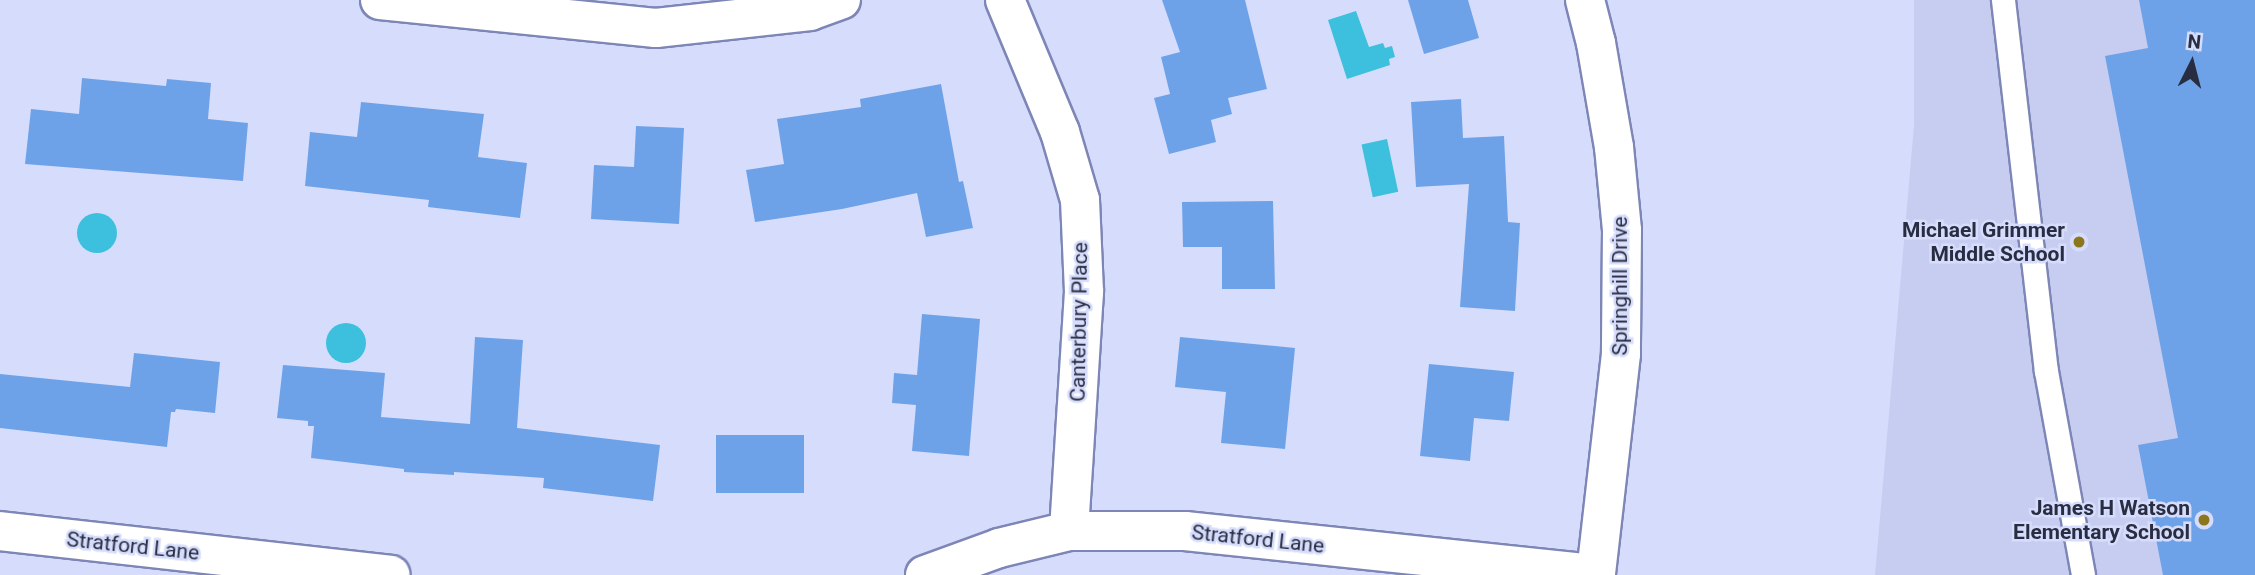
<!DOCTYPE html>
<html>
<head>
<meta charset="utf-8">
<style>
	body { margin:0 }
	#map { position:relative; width:2255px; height:575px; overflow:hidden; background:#d6ddfc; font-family:Roboto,sans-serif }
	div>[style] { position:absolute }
	.built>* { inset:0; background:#c6cdf1 }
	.water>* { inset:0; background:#3dc0dd; transform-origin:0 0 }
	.round { border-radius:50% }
	.building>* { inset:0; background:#6ea2e8; transform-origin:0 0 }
	.roads { filter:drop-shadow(2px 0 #7d86b6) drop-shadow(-2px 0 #7d86b6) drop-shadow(0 2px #7d86b6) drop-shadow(0 -2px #7d86b6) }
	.lane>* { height:23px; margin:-11.5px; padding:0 11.5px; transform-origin:11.5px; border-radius:11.5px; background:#fff }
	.street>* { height:38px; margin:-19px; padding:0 19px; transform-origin:19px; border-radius:19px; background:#fff }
	.dots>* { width:19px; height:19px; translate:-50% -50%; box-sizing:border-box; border:4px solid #d6ddfc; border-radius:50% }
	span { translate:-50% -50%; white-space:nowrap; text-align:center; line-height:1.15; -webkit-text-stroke:5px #d6ddfc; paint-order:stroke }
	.poi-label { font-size:21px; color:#292d41; font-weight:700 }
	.right { translate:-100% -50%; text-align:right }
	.street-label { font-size:21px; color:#292d41 }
	.north { position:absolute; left:2157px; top:28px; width:70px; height:70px; -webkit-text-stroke:5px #d6ddfc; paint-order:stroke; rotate:6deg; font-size:19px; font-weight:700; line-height:28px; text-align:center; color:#292d41 }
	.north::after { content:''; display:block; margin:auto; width:24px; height:32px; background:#292d41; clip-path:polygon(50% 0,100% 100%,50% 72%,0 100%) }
</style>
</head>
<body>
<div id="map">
	<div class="built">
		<div style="clip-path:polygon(1914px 0,2255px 0,2255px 575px,1875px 575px,1914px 125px)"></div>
	</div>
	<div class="water">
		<div style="clip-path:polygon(1356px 11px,1369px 47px,1383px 43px,1385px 48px,1392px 46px,1395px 57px,1389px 59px,1390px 65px,1347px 79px,1328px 20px)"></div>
		<div style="left:1387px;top:139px;width:54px;height:26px;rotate:78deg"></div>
		<div class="round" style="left:77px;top:213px;width:40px;height:40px"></div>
		<div class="round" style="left:326px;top:323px;width:40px;height:40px"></div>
	</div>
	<div class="building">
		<div style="clip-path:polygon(1162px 0,1245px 0,1267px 89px,1228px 98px,1232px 114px,1211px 120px,1216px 142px,1169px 154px,1154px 98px,1170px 94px,1161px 57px,1180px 52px)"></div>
		<div style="clip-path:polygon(1408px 0,1468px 0,1479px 38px,1424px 54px)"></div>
		<div style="clip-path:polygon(2139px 0,2255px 0,2255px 575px,2163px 575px,2138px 445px,2178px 438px,2105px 56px,2148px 48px)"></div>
		<div style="clip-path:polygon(82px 78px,166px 86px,167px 79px,211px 83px,208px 119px,248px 123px,243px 181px,25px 164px,31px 109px,79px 114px)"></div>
		<div style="clip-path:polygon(941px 84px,959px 182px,963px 181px,973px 228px,926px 237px,917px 193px,842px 209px,755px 222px,746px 170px,784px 164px,777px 119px,861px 107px,860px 99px)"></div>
		<div style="clip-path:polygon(1461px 99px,1463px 138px,1504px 136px,1508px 222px,1520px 223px,1515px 311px,1460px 307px,1469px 184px,1416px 187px,1411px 102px)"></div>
		<div style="clip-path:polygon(361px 102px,484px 114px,478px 157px,527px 163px,520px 218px,428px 207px,429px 200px,305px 186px,310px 132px,357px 137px)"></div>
		<div style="clip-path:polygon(636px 126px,684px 128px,679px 224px,591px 219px,594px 165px,634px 167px)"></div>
		<div style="clip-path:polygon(1273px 201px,1275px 289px,1222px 289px,1222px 247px,1183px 247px,1182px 202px)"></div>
		<div style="clip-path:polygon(922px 314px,980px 319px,969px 456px,912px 451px,916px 405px,892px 403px,894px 373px,917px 375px)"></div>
		<div style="clip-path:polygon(475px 337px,523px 340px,517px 428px,660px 445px,653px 501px,543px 488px,544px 478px,454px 472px,454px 475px,404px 472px,404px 469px,311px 458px,314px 426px,308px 426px,308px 421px,277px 418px,283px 365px,385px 373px,381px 417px,470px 424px)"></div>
		<div style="clip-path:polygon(1180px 337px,1295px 348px,1285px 449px,1221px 443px,1226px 392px,1175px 387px)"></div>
		<div style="clip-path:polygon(134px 353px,220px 362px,215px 413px,176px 409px,175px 412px,171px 412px,167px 447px,0 428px,0 374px,130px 387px)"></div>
		<div style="clip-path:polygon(1429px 364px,1514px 372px,1509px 421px,1474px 418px,1470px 461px,1420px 456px)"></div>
		<div style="left:716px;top:435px;width:88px;height:58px"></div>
	</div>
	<div class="roads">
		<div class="lane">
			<div style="left:2003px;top:0;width:373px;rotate:83.4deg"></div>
			<div style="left:2046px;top:371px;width:207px;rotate:79.7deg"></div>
		</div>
		<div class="street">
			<div style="left:380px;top:0;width:277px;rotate:5.8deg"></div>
			<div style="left:656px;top:28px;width:155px;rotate:-6.3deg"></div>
			<div style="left:810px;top:11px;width:33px;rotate:-20deg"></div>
			<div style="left:1005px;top:0;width:143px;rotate:67.4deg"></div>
			<div style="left:1060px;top:132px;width:71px;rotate:73.6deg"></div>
			<div style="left:1080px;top:200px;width:92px;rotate:87.5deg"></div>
			<div style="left:1084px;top:292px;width:239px;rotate:93.6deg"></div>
			<div style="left:1585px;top:0;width:44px;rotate:75.7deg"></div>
			<div style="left:1596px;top:43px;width:106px;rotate:80.2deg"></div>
			<div style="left:1614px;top:147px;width:83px;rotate:84.5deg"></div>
			<div style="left:1622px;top:230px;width:124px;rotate:90.5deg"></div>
			<div style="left:1621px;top:354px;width:222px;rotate:96.5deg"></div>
			<div style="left:0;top:531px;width:393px;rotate:6.4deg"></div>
			<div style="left:925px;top:575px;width:79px;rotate:-20deg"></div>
			<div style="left:999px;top:548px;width:72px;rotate:-13.7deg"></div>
			<div style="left:1069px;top:531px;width:116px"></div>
			<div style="left:1185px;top:531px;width:413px;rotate:6deg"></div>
		</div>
	</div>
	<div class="dots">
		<div style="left:2079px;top:242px;background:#8c781c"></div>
		<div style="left:2204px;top:520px;background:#8c781c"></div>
	</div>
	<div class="poi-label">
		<span class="right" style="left:2065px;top:242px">Michael Grimmer<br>Middle School</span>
		<span class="right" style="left:2190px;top:520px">James H Watson<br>Elementary School</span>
	</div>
	<div class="street-label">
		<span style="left:1620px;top:286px;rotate:-90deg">Springhill Drive</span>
		<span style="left:1079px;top:322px;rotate:-89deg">Canterbury Place</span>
		<span style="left:1258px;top:539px;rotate:6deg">Stratford Lane</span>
		<span style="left:133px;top:546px;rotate:6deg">Stratford Lane</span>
	</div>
	<div class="north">N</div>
</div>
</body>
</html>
